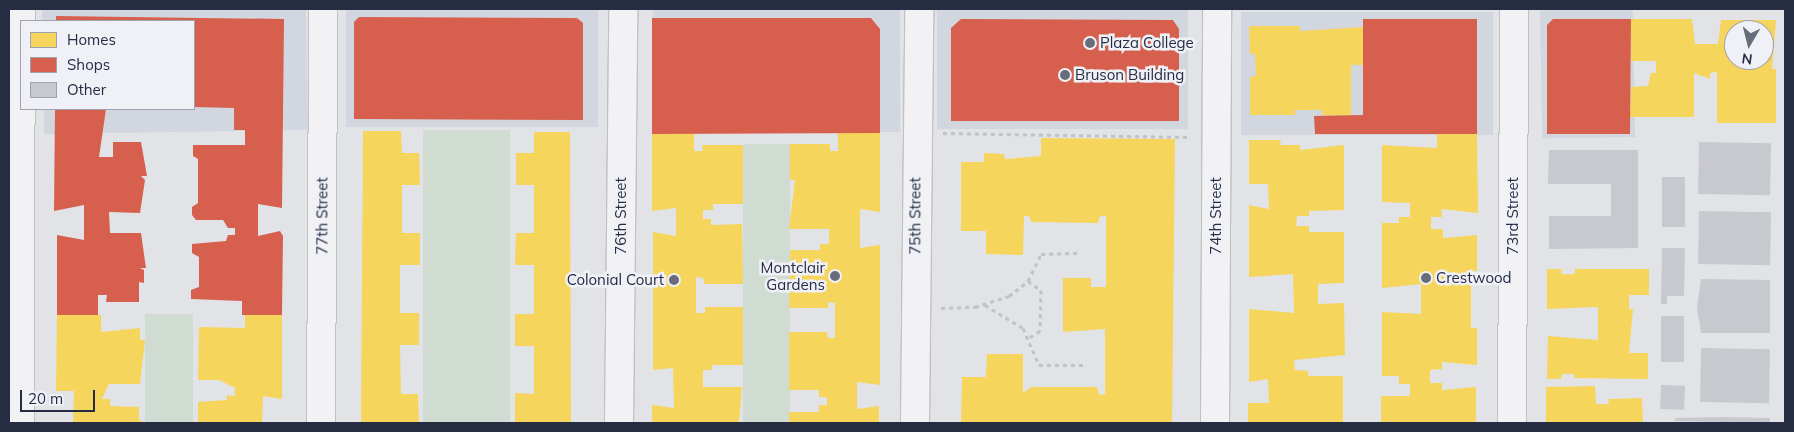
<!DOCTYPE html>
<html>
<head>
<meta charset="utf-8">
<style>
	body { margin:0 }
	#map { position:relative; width:1794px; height:432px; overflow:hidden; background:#e2e3e7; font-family:Mulish,sans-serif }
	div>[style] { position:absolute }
	.built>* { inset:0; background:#d2d6de; transform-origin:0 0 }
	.green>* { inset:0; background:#d0dbd2; transform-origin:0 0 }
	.homes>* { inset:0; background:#f6d55c }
	.shops>* { inset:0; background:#d6604d }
	.building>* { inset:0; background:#c8c9ce; transform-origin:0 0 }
	.path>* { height:3px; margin-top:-1.5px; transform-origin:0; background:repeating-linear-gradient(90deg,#c0c2c8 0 4px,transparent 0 8px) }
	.roads { filter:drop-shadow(1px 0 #c0c1c5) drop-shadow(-1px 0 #c0c1c5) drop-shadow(0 1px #c0c1c5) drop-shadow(0 -1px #c0c1c5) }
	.minor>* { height:28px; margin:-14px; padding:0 14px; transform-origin:14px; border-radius:14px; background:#f2f2f4 }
	.dots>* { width:14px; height:14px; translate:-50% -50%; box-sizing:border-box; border:2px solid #eff1f7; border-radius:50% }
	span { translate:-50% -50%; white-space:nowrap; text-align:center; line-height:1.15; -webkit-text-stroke:5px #eff1f7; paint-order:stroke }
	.poi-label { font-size:15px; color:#262d43 }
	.left { translate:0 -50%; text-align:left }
	.right { translate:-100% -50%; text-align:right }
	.street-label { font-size:15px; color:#262d43 }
	.frame { position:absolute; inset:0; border:10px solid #262d43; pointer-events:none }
	.legend { position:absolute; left:20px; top:20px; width:175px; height:90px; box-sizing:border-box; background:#eff1f7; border:1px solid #9fa3af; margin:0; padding:6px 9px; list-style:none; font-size:15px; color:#262d43 }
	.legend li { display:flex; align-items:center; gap:10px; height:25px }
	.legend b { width:25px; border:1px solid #9fa3af }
	.north { position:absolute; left:1724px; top:20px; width:50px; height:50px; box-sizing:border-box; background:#eff1f7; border:1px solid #9fa3af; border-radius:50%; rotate:188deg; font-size:14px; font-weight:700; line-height:20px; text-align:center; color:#262d43 }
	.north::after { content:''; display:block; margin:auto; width:18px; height:22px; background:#686d7c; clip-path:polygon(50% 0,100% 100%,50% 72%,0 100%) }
	.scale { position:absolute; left:20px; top:390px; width:75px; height:22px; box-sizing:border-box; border:2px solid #262d43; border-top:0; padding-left:6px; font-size:15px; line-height:18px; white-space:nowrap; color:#262d43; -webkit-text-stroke:4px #eff1f7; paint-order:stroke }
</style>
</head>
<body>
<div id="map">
	<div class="built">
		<div style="clip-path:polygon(42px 9px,306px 9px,308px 130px,44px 134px,44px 109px,194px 109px,194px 21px,42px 21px)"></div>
		<div style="left:346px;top:9px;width:252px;height:118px"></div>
		<div style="left:653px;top:9px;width:247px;height:123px"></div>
		<div style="left:937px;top:9px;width:251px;height:120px"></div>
		<div style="left:1633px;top:9px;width:128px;height:93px;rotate:89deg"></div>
		<div style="left:1493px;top:12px;width:123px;height:252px;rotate:90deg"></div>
	</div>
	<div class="green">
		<div style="left:423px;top:130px;width:87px;height:293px"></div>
		<div style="left:790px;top:144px;width:279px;height:47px;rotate:90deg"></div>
		<div style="left:145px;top:314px;width:48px;height:109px"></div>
	</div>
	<div class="homes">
		<div style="clip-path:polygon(evenodd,1631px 19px,1692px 19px,1695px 44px,1718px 44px,1721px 20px,1776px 20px,1772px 69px,1776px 69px,1776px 123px,1717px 123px,1717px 72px,1710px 73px,1710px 79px,1694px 73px,1694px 117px,1630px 117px,1631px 87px,1648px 86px,1651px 73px,1656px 73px,1656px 61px,1631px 61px,1631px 19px,1734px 30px,1764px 30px,1764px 60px,1734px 60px,1734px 30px)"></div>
		<div style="clip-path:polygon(1249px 26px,1300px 26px,1300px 31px,1363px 27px,1363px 65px,1351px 65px,1351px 116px,1322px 115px,1322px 110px,1295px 110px,1295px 115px,1250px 115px,1250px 77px,1256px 76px,1255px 54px,1250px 54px)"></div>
		<div style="clip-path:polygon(363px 131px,401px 131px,402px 153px,419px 153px,420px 185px,402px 185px,402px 233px,420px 233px,420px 265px,400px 265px,400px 313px,419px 313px,419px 345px,400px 345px,401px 394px,418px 394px,419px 423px,361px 423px)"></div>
		<div style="clip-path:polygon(534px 132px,570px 132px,571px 423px,515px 423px,515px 393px,534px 394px,534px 346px,515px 346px,515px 314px,534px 314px,534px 265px,515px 265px,516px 233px,534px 233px,534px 185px,516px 185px,516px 153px,534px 153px)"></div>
		<div style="clip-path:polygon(694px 133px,694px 151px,703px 151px,702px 145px,743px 145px,743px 204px,713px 204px,713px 210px,703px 210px,703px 219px,711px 219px,711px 225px,742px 224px,743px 284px,705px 284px,703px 278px,696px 277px,696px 313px,705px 313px,705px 307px,743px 307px,743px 365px,712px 365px,712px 370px,703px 370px,703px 387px,742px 387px,739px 423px,652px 423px,652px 405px,674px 408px,673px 368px,653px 370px,653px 232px,676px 236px,676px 208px,652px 211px,652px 134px)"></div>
		<div style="clip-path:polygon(838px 133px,880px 133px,880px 212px,860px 209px,860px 248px,880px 245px,880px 385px,857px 382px,857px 409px,879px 406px,879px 423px,789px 423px,789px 412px,819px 412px,819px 405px,827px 405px,827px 397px,819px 397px,819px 390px,789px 390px,789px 332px,827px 332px,828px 338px,835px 338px,835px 303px,828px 302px,828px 308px,789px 308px,790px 250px,820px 250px,820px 244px,829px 244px,829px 229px,789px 229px,795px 180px,790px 180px,790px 144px,830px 144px,830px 151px,838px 151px)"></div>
		<div style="clip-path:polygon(1437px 134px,1477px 134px,1478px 213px,1441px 209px,1442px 217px,1431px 217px,1431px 229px,1443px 229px,1443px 238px,1477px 235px,1477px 271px,1471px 271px,1471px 328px,1477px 328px,1477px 365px,1442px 362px,1442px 369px,1430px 370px,1430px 383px,1442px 383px,1442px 390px,1476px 387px,1476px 423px,1381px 423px,1381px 396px,1410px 396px,1410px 384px,1399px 384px,1399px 376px,1382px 376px,1382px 312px,1421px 314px,1421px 284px,1382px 288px,1382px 223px,1399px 223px,1399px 217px,1410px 217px,1410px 203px,1382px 202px,1382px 145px,1437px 148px)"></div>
		<div style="clip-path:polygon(1041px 138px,1175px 139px,1172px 423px,961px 423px,962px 377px,986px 377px,987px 354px,1023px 354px,1023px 393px,1031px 387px,1097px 387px,1099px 395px,1105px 394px,1105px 329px,1063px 332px,1063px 278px,1091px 278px,1091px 287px,1106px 287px,1106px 216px,1100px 216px,1098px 223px,1031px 222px,1029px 216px,1024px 216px,1023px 255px,986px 254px,986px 231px,961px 231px,961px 162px,984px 162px,984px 153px,1004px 154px,1005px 159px,1041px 156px)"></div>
		<div style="clip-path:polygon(1249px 140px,1280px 140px,1281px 145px,1300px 145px,1300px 150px,1344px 145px,1344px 210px,1309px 211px,1309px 216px,1297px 216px,1296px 226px,1309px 226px,1309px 232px,1344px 232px,1344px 283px,1318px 284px,1318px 304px,1344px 303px,1345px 355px,1294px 360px,1295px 370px,1308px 371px,1308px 376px,1343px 376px,1343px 423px,1248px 423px,1248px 403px,1269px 403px,1268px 379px,1249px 382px,1249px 309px,1294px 313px,1293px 274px,1249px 277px,1249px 205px,1269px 209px,1268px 184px,1249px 184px)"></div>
		<div style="clip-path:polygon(1547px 269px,1562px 269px,1561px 274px,1575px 274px,1575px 269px,1649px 269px,1649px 295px,1629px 295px,1629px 309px,1633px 309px,1629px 353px,1648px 353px,1648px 379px,1574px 378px,1574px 374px,1562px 374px,1561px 379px,1547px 379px,1548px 336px,1598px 340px,1598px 307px,1547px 309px)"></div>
		<div style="clip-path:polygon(57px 315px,101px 315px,101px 332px,140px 328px,140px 340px,145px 340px,140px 384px,109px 384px,102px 399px,110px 399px,110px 406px,139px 407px,139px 420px,145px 423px,73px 423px,74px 391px,56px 391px)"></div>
		<div style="clip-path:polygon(245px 315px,282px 315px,282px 399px,263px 396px,262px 423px,198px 423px,198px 402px,227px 400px,227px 395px,235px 396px,235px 388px,219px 380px,198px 380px,199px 327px,245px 328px)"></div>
		<div style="clip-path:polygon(1595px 386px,1596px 404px,1609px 404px,1608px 399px,1642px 398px,1643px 423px,1546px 423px,1546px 387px)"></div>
	</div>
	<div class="shops">
		<div style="clip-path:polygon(56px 16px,284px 19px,282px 208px,258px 204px,258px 236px,280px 231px,283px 236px,282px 315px,242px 315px,242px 301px,191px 299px,191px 290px,199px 287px,199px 257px,192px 253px,192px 244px,226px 241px,228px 235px,235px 235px,235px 228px,228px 228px,223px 220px,196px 220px,192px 215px,192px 207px,198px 203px,198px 159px,193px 156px,193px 145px,245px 145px,245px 130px,234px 130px,234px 108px,194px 107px,194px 21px,56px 21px)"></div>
		<div style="clip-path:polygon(359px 17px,577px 18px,583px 23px,583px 120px,354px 119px,354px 22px)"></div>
		<div style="clip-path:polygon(652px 18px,871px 18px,880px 29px,880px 133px,652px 134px)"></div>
		<div style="clip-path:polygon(961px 19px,1173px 20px,1179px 29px,1179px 121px,951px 121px,951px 28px)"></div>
		<div style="clip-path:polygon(1363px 19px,1477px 19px,1477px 134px,1315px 134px,1314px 116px,1363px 115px)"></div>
		<div style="clip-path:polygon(1553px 19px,1631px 19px,1630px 134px,1547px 134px,1547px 25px)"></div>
		<div style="clip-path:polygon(55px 109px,106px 109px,99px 157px,113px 157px,113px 142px,141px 142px,147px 176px,141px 176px,145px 180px,140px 213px,109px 212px,110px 233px,141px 233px,146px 268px,140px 268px,144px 270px,144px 283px,139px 282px,139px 302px,106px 302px,107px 295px,98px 295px,98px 315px,57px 315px,57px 235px,84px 240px,84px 205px,54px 211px)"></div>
	</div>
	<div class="building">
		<div style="left:1699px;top:142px;width:72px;height:52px;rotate:1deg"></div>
		<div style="clip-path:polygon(1549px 150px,1638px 150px,1638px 248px,1549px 249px,1549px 216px,1611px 216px,1611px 184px,1548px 184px)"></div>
		<div style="left:1662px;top:177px;width:23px;height:50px"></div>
		<div style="left:1699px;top:211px;width:72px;height:53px;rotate:1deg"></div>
		<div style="clip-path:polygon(1662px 248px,1685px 248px,1684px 296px,1667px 296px,1667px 304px,1661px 304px)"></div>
		<div style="clip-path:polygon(1701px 279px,1770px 280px,1770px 333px,1701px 333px,1697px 307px)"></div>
		<div style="left:1661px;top:316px;width:23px;height:46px"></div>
		<div style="left:1701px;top:348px;width:69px;height:54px;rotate:1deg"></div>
		<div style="left:1661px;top:385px;width:24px;height:24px;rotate:2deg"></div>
		<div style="clip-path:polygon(1721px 417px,1770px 418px,1770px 423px,1675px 421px,1675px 418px)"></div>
	</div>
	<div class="path">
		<div style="left:943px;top:133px;width:247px;rotate:0.9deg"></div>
		<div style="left:1028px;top:281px;width:16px;rotate:35deg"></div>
		<div style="left:1041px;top:290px;width:41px;rotate:91.4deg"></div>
		<div style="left:1040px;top:331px;width:12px;rotate:149deg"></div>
		<div style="left:985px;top:305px;width:44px;rotate:31.2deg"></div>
		<div style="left:1023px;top:328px;width:40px;rotate:66.6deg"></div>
		<div style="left:1039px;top:365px;width:46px"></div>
		<div style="left:941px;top:308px;width:34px;rotate:-2deg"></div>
		<div style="left:975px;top:307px;width:36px;rotate:-18deg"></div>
		<div style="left:1009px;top:296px;width:24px;rotate:-38deg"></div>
		<div style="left:1028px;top:281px;width:30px;rotate:-64deg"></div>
		<div style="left:1041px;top:254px;width:38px;rotate:-2deg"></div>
	</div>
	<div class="roads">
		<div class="minor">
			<div style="left:20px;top:423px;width:414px;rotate:-89.9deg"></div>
			<div style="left:321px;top:423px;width:414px;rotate:-89.7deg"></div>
			<div style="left:619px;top:423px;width:414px;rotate:-89.4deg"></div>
			<div style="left:915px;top:423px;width:414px;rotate:-89.4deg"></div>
			<div style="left:1215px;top:423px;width:414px;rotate:-89.7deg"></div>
			<div style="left:1512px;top:423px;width:414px;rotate:-89.7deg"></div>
		</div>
	</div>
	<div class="dots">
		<div style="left:1090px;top:43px;background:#686d7c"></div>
		<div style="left:1065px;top:75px;background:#686d7c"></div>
		<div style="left:835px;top:276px;background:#686d7c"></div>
		<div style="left:1426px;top:278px;background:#686d7c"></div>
		<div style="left:674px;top:280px;background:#686d7c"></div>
	</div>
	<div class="poi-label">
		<span class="left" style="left:1100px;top:43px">Plaza College</span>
		<span class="left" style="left:1075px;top:75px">Bruson Building</span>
		<span class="right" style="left:825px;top:276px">Montclair<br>Gardens</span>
		<span class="left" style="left:1436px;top:278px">Crestwood</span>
		<span class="right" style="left:664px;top:280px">Colonial Court</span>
	</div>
	<div class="street-label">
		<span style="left:322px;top:216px;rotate:-90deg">77th Street</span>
		<span style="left:621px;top:216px;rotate:-90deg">76th Street</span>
		<span style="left:915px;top:216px;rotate:-90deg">75th Street</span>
		<span style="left:1216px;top:216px;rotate:-90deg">74th Street</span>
		<span style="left:1513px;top:216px;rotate:-90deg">73rd Street</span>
	</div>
	<div class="frame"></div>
	<ul class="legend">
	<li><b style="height:14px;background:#f6d55c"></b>Homes</li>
	<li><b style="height:14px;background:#d6604d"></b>Shops</li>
	<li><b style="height:14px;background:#c8c9ce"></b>Other</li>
	</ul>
	<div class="north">N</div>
	<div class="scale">20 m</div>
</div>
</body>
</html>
